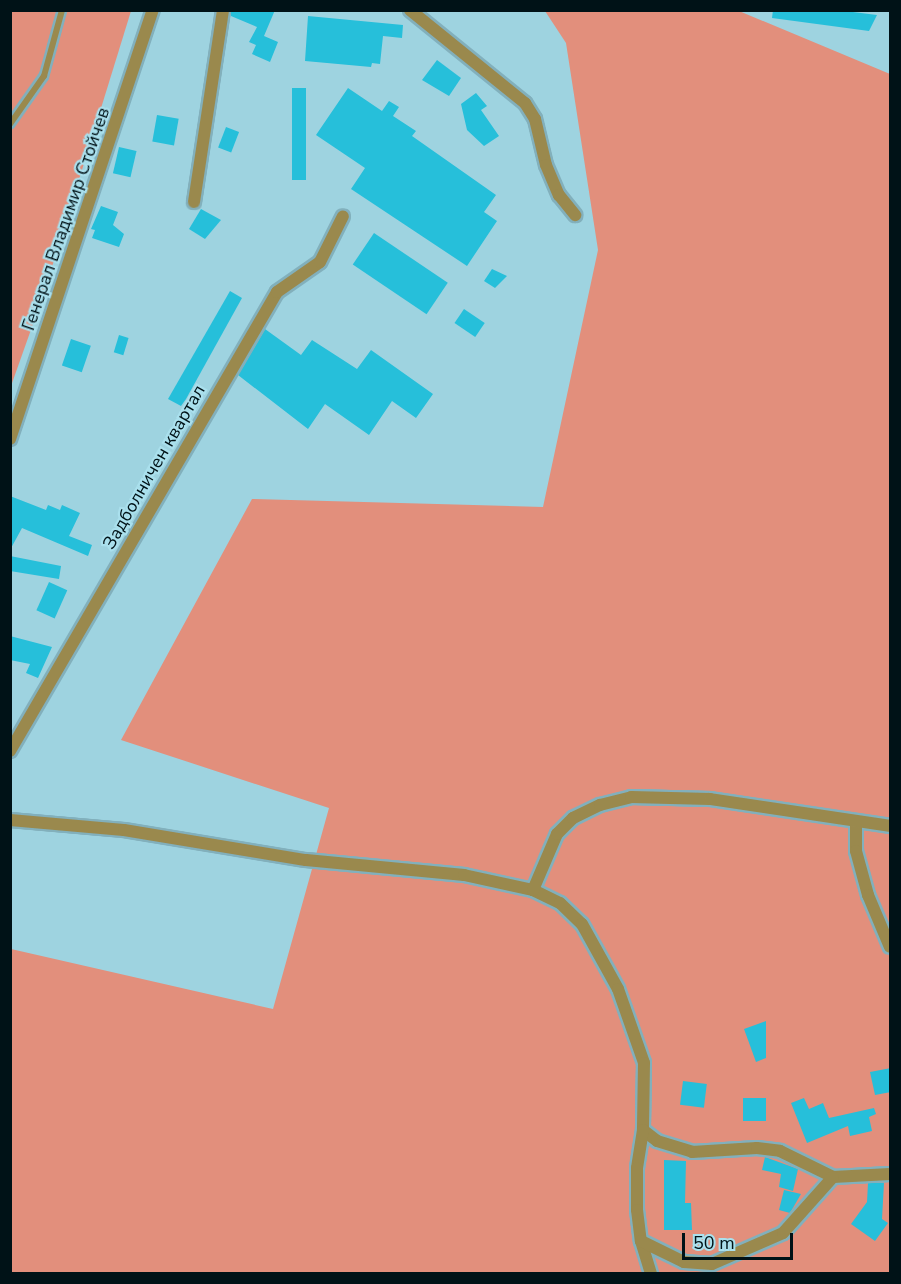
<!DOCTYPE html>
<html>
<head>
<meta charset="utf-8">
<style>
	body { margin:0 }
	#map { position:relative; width:901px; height:1284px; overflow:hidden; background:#9ed3e0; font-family:"Nunito Sans",sans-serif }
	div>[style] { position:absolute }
	.green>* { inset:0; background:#e28f7c }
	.building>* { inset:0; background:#26bfda; transform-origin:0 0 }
	.roads { filter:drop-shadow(2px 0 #82b0bc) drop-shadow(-2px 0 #82b0bc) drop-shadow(0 2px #82b0bc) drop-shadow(0 -2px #82b0bc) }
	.lane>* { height:6px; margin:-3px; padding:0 3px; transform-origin:3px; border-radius:3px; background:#9a894d }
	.street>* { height:12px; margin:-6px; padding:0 6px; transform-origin:6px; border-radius:6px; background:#9a894d }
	span { translate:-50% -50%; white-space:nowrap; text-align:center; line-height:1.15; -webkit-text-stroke:4.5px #aae0ed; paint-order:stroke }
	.street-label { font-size:18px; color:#001217 }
	.frame { position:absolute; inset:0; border:12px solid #001217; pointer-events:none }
	.scale { position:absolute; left:682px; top:1233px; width:111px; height:27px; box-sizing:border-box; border:3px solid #001217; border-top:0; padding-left:8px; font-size:18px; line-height:21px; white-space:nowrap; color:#001217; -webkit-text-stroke:4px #aae0ed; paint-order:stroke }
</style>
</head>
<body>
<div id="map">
	<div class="green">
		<div style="clip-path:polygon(11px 11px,131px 11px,44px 293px,11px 386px)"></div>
		<div style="clip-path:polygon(545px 11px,739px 11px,890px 74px,890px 1273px,11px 1274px,11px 949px,273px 1009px,329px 808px,121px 740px,252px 499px,543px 507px,598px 250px,566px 43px)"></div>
	</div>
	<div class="building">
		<div style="clip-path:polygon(231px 10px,275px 10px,264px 36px,278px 42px,270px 62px,252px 54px,256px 45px,249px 42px,257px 27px,231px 16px)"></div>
		<div style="clip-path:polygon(773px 10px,837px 10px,877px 15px,869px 31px,772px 18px)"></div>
		<div style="clip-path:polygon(308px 16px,403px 25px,402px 38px,383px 36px,380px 64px,372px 63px,371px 67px,305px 61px)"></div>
		<div style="clip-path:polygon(437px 60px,461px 78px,449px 96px,422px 80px)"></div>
		<div style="left:292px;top:88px;width:14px;height:92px"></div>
		<div style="clip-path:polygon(348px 88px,382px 111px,389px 101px,399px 107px,393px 116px,416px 131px,412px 136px,496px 195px,484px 212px,497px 221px,467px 266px,351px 189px,365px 168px,316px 135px)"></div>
		<div style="clip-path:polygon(476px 93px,487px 106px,481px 110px,499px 136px,484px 146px,467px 130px,461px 104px)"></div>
		<div style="left:157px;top:115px;width:22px;height:27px;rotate:10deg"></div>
		<div style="left:226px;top:127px;width:14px;height:22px;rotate:21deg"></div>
		<div style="left:119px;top:147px;width:18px;height:27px;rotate:13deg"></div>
		<div style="clip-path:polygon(101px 206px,118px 212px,113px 225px,124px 234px,119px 247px,92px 238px,95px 230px,91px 229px)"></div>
		<div style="clip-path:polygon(201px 209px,221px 220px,205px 239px,189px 229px)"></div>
		<div style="left:374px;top:233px;width:89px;height:38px;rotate:34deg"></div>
		<div style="clip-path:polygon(492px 269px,507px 276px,495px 288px,484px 281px)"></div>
		<div style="clip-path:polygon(230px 291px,242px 298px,186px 399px,181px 406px,168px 399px)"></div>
		<div style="left:464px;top:309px;width:25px;height:17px;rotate:34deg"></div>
		<div style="clip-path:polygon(265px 329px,301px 355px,312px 340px,357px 369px,371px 350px,433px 394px,416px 418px,392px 401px,369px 435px,325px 404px,308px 429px,238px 375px)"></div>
		<div style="left:119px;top:335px;width:10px;height:18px;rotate:17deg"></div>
		<div style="left:71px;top:339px;width:21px;height:28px;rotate:19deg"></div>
		<div style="clip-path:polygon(10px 496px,46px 510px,48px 505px,60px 510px,62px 505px,80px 513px,69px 536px,92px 545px,88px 556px,22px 528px,10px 550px)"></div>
		<div style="clip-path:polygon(10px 556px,61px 566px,59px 579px,10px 571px)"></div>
		<div style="left:49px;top:582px;width:20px;height:31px;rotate:24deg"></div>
		<div style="clip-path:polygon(10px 636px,52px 647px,38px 678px,26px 673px,30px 664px,10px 660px)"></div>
		<div style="clip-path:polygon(766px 1021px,766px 1058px,756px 1062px,744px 1029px)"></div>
		<div style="clip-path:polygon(891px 1068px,891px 1092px,875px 1095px,870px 1072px)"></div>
		<div style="left:683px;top:1081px;width:24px;height:24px;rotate:7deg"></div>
		<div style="left:743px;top:1098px;width:23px;height:23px"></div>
		<div style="clip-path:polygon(804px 1098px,809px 1109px,823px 1103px,829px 1118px,874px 1108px,876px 1114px,869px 1117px,872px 1131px,850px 1136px,848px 1126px,807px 1143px,791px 1103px)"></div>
		<div style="clip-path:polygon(765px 1157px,798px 1169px,793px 1191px,779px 1187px,781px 1174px,762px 1170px)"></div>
		<div style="clip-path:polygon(664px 1160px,686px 1161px,685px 1203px,691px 1203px,692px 1230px,664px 1230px)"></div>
		<div style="clip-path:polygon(868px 1183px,884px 1183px,882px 1219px,888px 1223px,875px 1241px,851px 1224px,867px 1202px)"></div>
		<div style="clip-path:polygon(784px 1190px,801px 1194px,790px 1213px,779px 1210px)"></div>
	</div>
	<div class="roads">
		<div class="lane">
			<div style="left:10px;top:124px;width:59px;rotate:-54.7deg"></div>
			<div style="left:44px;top:76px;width:68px;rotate:-74.7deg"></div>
		</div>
		<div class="street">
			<div style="left:410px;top:10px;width:148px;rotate:39deg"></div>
			<div style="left:525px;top:103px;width:19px;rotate:58deg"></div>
			<div style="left:535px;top:119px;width:47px;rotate:76.6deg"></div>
			<div style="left:546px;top:165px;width:33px;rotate:67deg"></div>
			<div style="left:559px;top:195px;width:26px;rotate:51deg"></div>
			<div style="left:194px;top:202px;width:194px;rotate:-81.4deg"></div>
			<div style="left:10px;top:439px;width:452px;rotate:-71.6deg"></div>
			<div style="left:10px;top:751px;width:531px;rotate:-59.81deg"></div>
			<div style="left:277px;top:292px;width:52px;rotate:-34.9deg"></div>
			<div style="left:320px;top:262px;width:51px;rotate:-63.4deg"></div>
			<div style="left:10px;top:820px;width:114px;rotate:5deg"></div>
			<div style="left:124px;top:830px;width:184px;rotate:9.4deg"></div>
			<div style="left:306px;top:860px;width:159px;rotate:5.4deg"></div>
			<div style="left:464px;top:875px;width:71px;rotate:12.3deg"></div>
			<div style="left:533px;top:890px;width:30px;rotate:26deg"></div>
			<div style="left:560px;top:903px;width:30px;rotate:44deg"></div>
			<div style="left:582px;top:924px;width:74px;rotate:61deg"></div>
			<div style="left:618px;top:989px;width:78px;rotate:70.6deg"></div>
			<div style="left:644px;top:1063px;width:67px;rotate:90.9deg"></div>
			<div style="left:643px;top:1130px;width:18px;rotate:38deg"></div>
			<div style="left:657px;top:1141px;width:37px;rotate:17deg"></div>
			<div style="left:692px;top:1152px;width:65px;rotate:-3.5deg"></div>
			<div style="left:757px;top:1148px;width:23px;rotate:7deg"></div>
			<div style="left:780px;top:1151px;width:59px;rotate:26.1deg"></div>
			<div style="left:833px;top:1177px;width:57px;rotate:-3deg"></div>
			<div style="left:856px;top:824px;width:27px;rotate:90deg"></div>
			<div style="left:856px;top:851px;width:46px;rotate:74.7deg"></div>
			<div style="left:868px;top:895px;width:56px;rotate:67.1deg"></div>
			<div style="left:533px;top:890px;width:61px;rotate:-66.8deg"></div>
			<div style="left:557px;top:834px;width:23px;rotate:-45deg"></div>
			<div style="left:573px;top:818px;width:30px;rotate:-26deg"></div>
			<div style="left:600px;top:805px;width:32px;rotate:-14deg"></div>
			<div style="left:631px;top:797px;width:79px;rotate:1.5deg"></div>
			<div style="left:710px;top:799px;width:182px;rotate:8.5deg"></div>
			<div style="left:643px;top:1130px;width:38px;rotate:99deg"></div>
			<div style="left:637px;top:1168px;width:42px;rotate:90deg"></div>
			<div style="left:637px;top:1210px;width:31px;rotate:83deg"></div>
			<div style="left:641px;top:1241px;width:34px;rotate:73deg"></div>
			<div style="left:641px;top:1241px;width:48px;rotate:26deg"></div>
			<div style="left:684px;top:1262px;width:28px;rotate:4deg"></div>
			<div style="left:712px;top:1264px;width:77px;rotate:-23.6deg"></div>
			<div style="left:783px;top:1233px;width:75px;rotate:-48.2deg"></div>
		</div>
	</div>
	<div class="street-label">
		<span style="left:66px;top:219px;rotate:-71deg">Генерал Владимир Стойчев</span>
		<span style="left:154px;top:467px;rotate:-60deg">Задболничен квартал</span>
	</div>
	<div class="frame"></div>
	<div class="scale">50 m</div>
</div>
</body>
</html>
